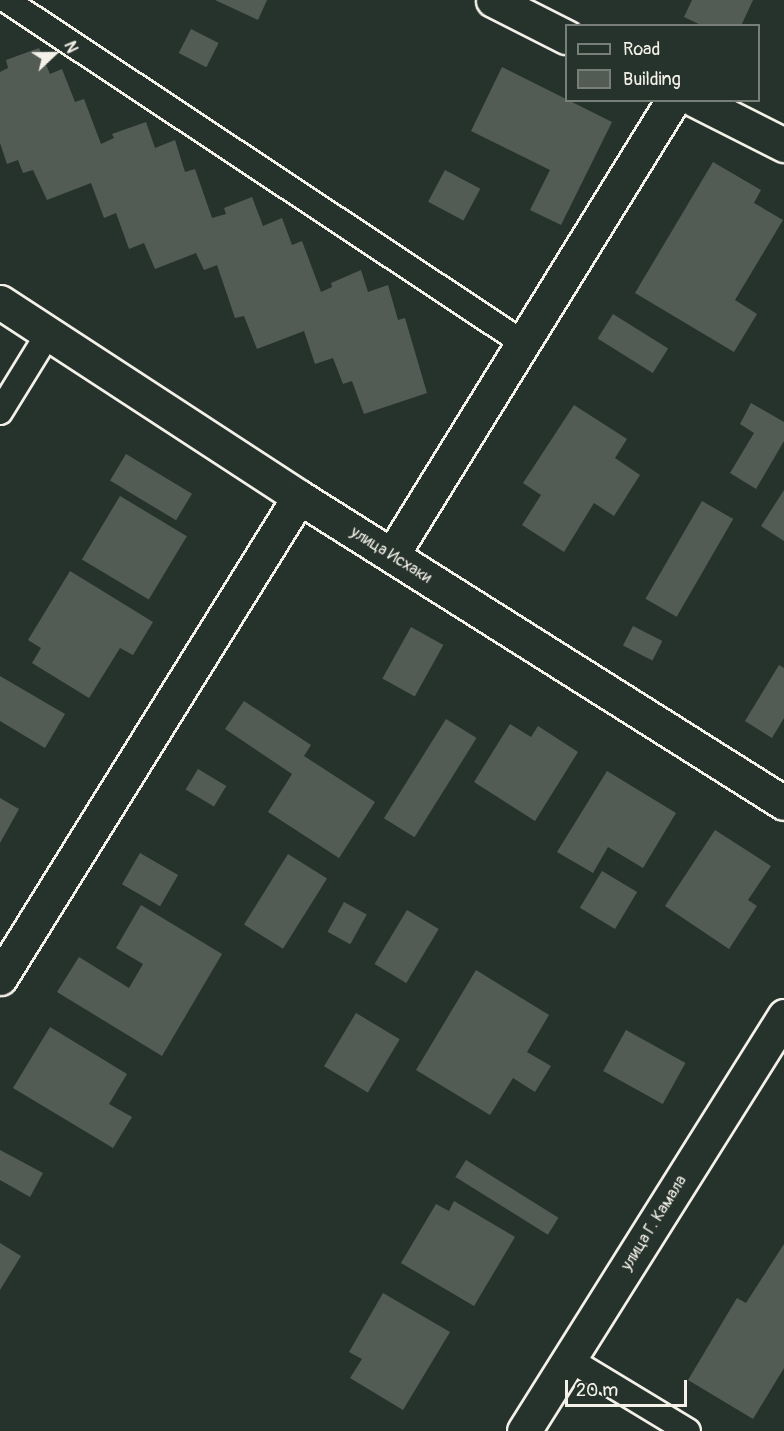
<!DOCTYPE html>
<html>
<head>
<meta charset="utf-8">
<style>
	body { margin:0 }
	#map { position:relative; width:784px; height:1431px; overflow:hidden; background:#26332d; font-family:Pangolin,sans-serif }
	div>[style] { position:absolute }
	.building>* { inset:0; background:#525c55; transform-origin:0 0 }
	.roads { filter:drop-shadow(2px 0 #f4f1e8) drop-shadow(-2px 0 #f4f1e8) drop-shadow(0 2px #f4f1e8) drop-shadow(0 -2px #f4f1e8) }
	.service>* { height:24px; margin:-12px; padding:0 12px; transform-origin:12px; border-radius:12px; background:#26332d }
	.minor>* { height:33px; margin:-16.5px; padding:0 16.5px; transform-origin:16.5px; border-radius:16.5px; background:#26332d }
	span { translate:-50% -50%; white-space:nowrap; text-align:center; line-height:1.15; -webkit-text-stroke:5px #26332d; paint-order:stroke }
	.street-label { font-size:16px; color:#f4f1e8 }
	.legend { position:absolute; left:565px; top:24px; width:195px; height:78px; box-sizing:border-box; background:#26332d; border:2px solid #787f78; margin:0; padding:8px 10px; list-style:none; font-size:18px; color:#f4f1e8 }
	.legend li { display:flex; align-items:center; gap:12px; height:30px }
	.legend b { width:30px; border:2px solid #787f78 }
	.north { position:absolute; left:24px; top:24px; width:60px; height:60px; -webkit-text-stroke:4px #26332d; paint-order:stroke; rotate:68deg; font-size:16px; font-weight:700; line-height:24px; text-align:center; color:#f4f1e8 }
	.north::after { content:''; display:block; margin:auto; width:21px; height:27px; background:#f4f1e8; clip-path:polygon(50% 0,100% 100%,50% 72%,0 100%) }
	.scale { position:absolute; left:565px; top:1380px; width:122px; height:27px; box-sizing:border-box; border:3px solid #f4f1e8; border-top:0; padding-left:8px; font-size:18px; line-height:21px; white-space:nowrap; color:#f4f1e8; -webkit-text-stroke:4px #26332d; paint-order:stroke }
</style>
</head>
<body>
<div id="map">
	<div class="building">
		<div style="clip-path:polygon(215px 0,267px 0,258px 20px)"></div>
		<div style="clip-path:polygon(692px 0,753px 0,741px 26px,703px 26px,684px 17px)"></div>
		<div style="left:191px;top:29px;width:31px;height:27px;rotate:27deg"></div>
		<div style="clip-path:polygon(39px 48px,50px 74px,62px 69px,75px 102px,84px 99px,101px 144px,114px 138px,112px 134px,146px 122px,155px 148px,175px 140px,185px 172px,195px 169px,212px 218px,226px 214px,224px 208px,252px 197px,263px 226px,282px 218px,292px 245px,302px 241px,321px 292px,332px 287px,331px 283px,361px 270px,368px 292px,388px 285px,398px 320px,405px 318px,427px 393px,364px 414px,352px 381px,343px 384px,333px 358px,315px 364px,304px 331px,257px 349px,244px 316px,235px 318px,217px 265px,204px 270px,196px 253px,155px 269px,144px 243px,129px 249px,116px 213px,104px 218px,91px 183px,47px 200px,33px 170px,23px 173px,18px 160px,7px 164px,0 143px,0 72px,8px 68px,6px 60px)"></div>
		<div style="clip-path:polygon(502px 67px,612px 122px,561px 225px,530px 210px,550px 170px,471px 131px)"></div>
		<div style="clip-path:polygon(713px 162px,761px 190px,754px 203px,783px 220px,735px 300px,757px 314px,734px 352px,635px 293px)"></div>
		<div style="left:445px;top:170px;width:40px;height:36px;rotate:28deg"></div>
		<div style="left:613px;top:314px;width:65px;height:29px;rotate:32deg"></div>
		<div style="clip-path:polygon(751px 403px,784px 422px,784px 441px,756px 489px,730px 473px,754px 433px,740px 424px)"></div>
		<div style="clip-path:polygon(574px 405px,627px 439px,615px 458px,640px 475px,614px 516px,594px 503px,564px 552px,522px 525px,541px 495px,523px 483px)"></div>
		<div style="left:126px;top:454px;width:77px;height:31px;rotate:31deg"></div>
		<div style="clip-path:polygon(784px 490px,784px 541px,761px 526px)"></div>
		<div style="left:120px;top:496px;width:78px;height:74px;rotate:31deg"></div>
		<div style="left:702px;top:501px;width:36px;height:113px;rotate:30deg"></div>
		<div style="clip-path:polygon(70px 571px,153px 622px,133px 655px,120px 648px,89px 698px,32px 663px,41px 648px,28px 640px)"></div>
		<div style="left:633px;top:626px;width:33px;height:22px;rotate:27deg"></div>
		<div style="left:411px;top:627px;width:37px;height:59px;rotate:29deg"></div>
		<div style="clip-path:polygon(779px 665px,784px 668px,784px 718px,772px 738px,745px 721px)"></div>
		<div style="clip-path:polygon(0 676px,65px 714px,45px 748px,0 721px)"></div>
		<div style="clip-path:polygon(244px 701px,311px 745px,304px 756px,375px 802px,339px 858px,268px 812px,292px 774px,225px 729px)"></div>
		<div style="left:446px;top:719px;width:36px;height:117px;rotate:32deg"></div>
		<div style="clip-path:polygon(510px 724px,531px 737px,538px 726px,578px 752px,535px 821px,474px 782px)"></div>
		<div style="left:198px;top:769px;width:33px;height:24px;rotate:31deg"></div>
		<div style="clip-path:polygon(607px 771px,676px 813px,643px 868px,608px 847px,593px 873px,557px 852px)"></div>
		<div style="clip-path:polygon(0 798px,19px 809px,0 843px)"></div>
		<div style="clip-path:polygon(715px 830px,771px 866px,748px 900px,757px 906px,729px 949px,665px 906px)"></div>
		<div style="left:140px;top:853px;width:44px;height:36px;rotate:30deg"></div>
		<div style="left:288px;top:854px;width:46px;height:83px;rotate:32deg"></div>
		<div style="left:602px;top:871px;width:41px;height:43px;rotate:31deg"></div>
		<div style="left:344px;top:902px;width:26px;height:34px;rotate:29deg"></div>
		<div style="clip-path:polygon(141px 905px,222px 954px,162px 1056px,57px 992px,79px 957px,129px 988px,143px 964px,116px 948px)"></div>
		<div style="left:407px;top:910px;width:37px;height:63px;rotate:31deg"></div>
		<div style="clip-path:polygon(476px 970px,549px 1015px,527px 1052px,551px 1066px,535px 1092px,513px 1078px,490px 1115px,416px 1070px)"></div>
		<div style="left:356px;top:1013px;width:51px;height:62px;rotate:31deg"></div>
		<div style="clip-path:polygon(50px 1027px,127px 1074px,109px 1104px,132px 1117px,113px 1148px,13px 1088px)"></div>
		<div style="left:626px;top:1030px;width:68px;height:47px;rotate:29deg"></div>
		<div style="clip-path:polygon(0 1150px,43px 1173px,30px 1197px,0 1180px)"></div>
		<div style="left:466px;top:1160px;width:109px;height:20px;rotate:32deg"></div>
		<div style="clip-path:polygon(454px 1201px,515px 1237px,474px 1306px,401px 1263px,436px 1204px,449px 1211px)"></div>
		<div style="clip-path:polygon(0 1243px,21px 1256px,0 1290px)"></div>
		<div style="clip-path:polygon(784px 1244px,784px 1368px,753px 1419px,688px 1380px,737px 1298px,746px 1303px)"></div>
		<div style="clip-path:polygon(383px 1293px,450px 1332px,403px 1410px,350px 1378px,362px 1359px,349px 1352px)"></div>
	</div>
	<div class="roads">
		<div class="service">
			<div style="left:6px;top:0;width:620px;rotate:33.56deg"></div>
			<div style="left:0;top:412px;width:92px;rotate:-58.4deg"></div>
			<div style="left:569px;top:1359px;width:139px;rotate:31.2deg"></div>
		</div>
		<div class="minor">
			<div style="left:493px;top:0;width:82px;rotate:26.9deg"></div>
			<div style="left:695px;top:100px;width:100px;rotate:26.8deg"></div>
			<div style="left:0;top:302px;width:357px;rotate:33.1deg"></div>
			<div style="left:299px;top:497px;width:573px;rotate:32.25deg"></div>
			<div style="left:392px;top:555px;width:535px;rotate:-58.3deg"></div>
			<div style="left:0;top:978px;width:566px;rotate:-58.13deg"></div>
			<div style="left:524px;top:1431px;width:490px;rotate:-57.9deg"></div>
		</div>
	</div>
	<div class="street-label">
		<span style="left:391px;top:555px;rotate:32deg">улица Исхаки</span>
		<span style="left:654px;top:1223px;rotate:-58deg">улица Г. Камала</span>
	</div>
	<ul class="legend">
	<li><b style="height:8px;background:#26332d"></b>Road</li>
	<li><b style="height:16px;background:#525c55"></b>Building</li>
	</ul>
	<div class="north">N</div>
	<div class="scale">20 m</div>
</div>
</body>
</html>
